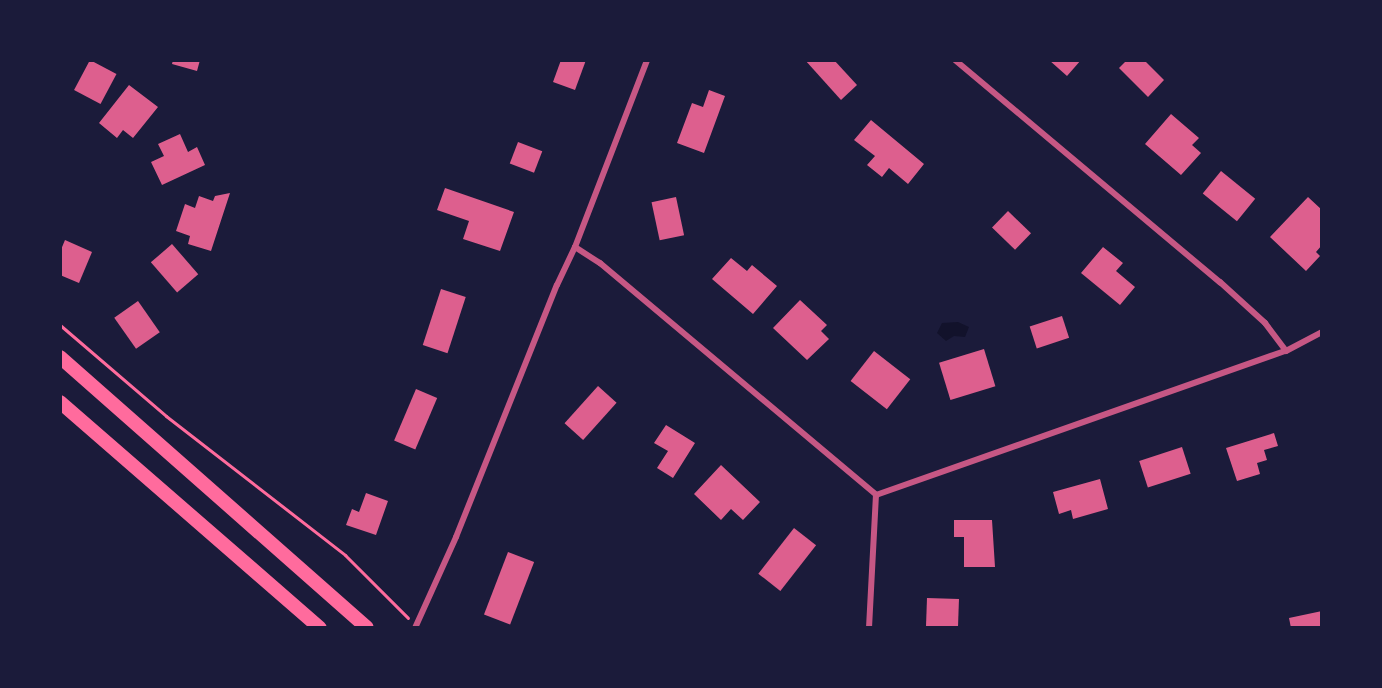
<!DOCTYPE html>
<html>
<head>
<meta charset="utf-8">
<style>
	body { margin:0 }
	#map { position:relative; width:1382px; height:688px; overflow:hidden; background:#1b1b3a; font-family:Barlow,sans-serif }
	div>[style] { position:absolute }
	.water>* { inset:0; background:#12122b }
	.building>* { inset:0; background:#dd5f8e; transform-origin:0 0 }
	.path>* { height:3px; margin:-1.5px; padding:0 1.5px; transform-origin:1.5px; border-radius:1.5px; background:#ff6b9d }
	.minor>* { height:6px; margin:-3px; padding:0 3px; transform-origin:3px; border-radius:3px; background:#c65784 }
	.primary>* { height:14px; margin:-7px; padding:0 7px; transform-origin:7px; border-radius:7px; background:#ff6b9d }
	span { translate:-50% -50%; white-space:nowrap; text-align:center; line-height:1.15; -webkit-text-stroke:6px #1b1b3a; paint-order:stroke }
	.frame { position:absolute; inset:0; border:62px solid #1b1b3a; pointer-events:none }
</style>
</head>
<body>
<div id="map">
	<div class="water">
		<div style="clip-path:polygon(958px 322px,969px 327px,965px 337px,954px 336px,946px 341px,937px 333px,942px 323px)"></div>
	</div>
	<div class="building">
		<div style="left:90px;top:60px;width:30px;height:34px;rotate:28deg"></div>
		<div style="clip-path:polygon(173px 60px,200px 60px,197px 71px,172px 64px)"></div>
		<div style="clip-path:polygon(561px 60px,586px 60px,575px 90px,553px 82px)"></div>
		<div style="clip-path:polygon(805px 60px,834px 60px,857px 85px,841px 100px)"></div>
		<div style="clip-path:polygon(1049px 60px,1081px 60px,1067px 76px)"></div>
		<div style="clip-path:polygon(1127px 60px,1144px 60px,1164px 80px,1148px 97px,1119px 68px)"></div>
		<div style="clip-path:polygon(129px 85px,158px 107px,133px 138px,123px 130px,117px 138px,99px 123px)"></div>
		<div style="clip-path:polygon(709px 90px,725px 96px,704px 153px,677px 143px,692px 103px,703px 107px)"></div>
		<div style="clip-path:polygon(1171px 114px,1199px 138px,1192px 145px,1201px 153px,1181px 175px,1145px 144px)"></div>
		<div style="clip-path:polygon(871px 120px,924px 164px,908px 184px,889px 168px,882px 177px,867px 165px,875px 156px,854px 140px)"></div>
		<div style="clip-path:polygon(180px 134px,188px 152px,197px 147px,205px 165px,162px 185px,151px 162px,164px 156px,158px 144px)"></div>
		<div style="left:518px;top:142px;width:26px;height:23px;rotate:21deg"></div>
		<div style="left:1221px;top:171px;width:44px;height:29px;rotate:39deg"></div>
		<div style="clip-path:polygon(445px 188px,514px 212px,500px 251px,463px 239px,469px 221px,437px 210px)"></div>
		<div style="clip-path:polygon(230px 193px,211px 251px,188px 244px,190px 236px,176px 231px,185px 204px,195px 208px,199px 196px,213px 201px,215px 196px)"></div>
		<div style="left:676px;top:197px;width:39px;height:25px;rotate:78deg"></div>
		<div style="clip-path:polygon(1308px 197px,1322px 210px,1322px 245px,1316px 252px,1320px 256px,1306px 271px,1270px 237px)"></div>
		<div style="left:1008px;top:211px;width:32px;height:23px;rotate:44deg"></div>
		<div style="clip-path:polygon(65px 240px,92px 252px,79px 283px,60px 275px,60px 252px)"></div>
		<div style="left:172px;top:244px;width:40px;height:28px;rotate:49deg"></div>
		<div style="clip-path:polygon(1103px 247px,1123px 263px,1116px 271px,1135px 287px,1120px 305px,1081px 273px)"></div>
		<div style="clip-path:polygon(731px 258px,747px 271px,752px 265px,777px 286px,753px 314px,712px 279px)"></div>
		<div style="left:441px;top:289px;width:26px;height:59px;rotate:18deg"></div>
		<div style="clip-path:polygon(800px 300px,827px 325px,821px 331px,829px 339px,807px 360px,773px 328px)"></div>
		<div style="left:138px;top:301px;width:38px;height:29px;rotate:55deg"></div>
		<div style="left:1062px;top:316px;width:23px;height:34px;rotate:72deg"></div>
		<div style="left:984px;top:349px;width:39px;height:47px;rotate:73deg"></div>
		<div style="left:874px;top:351px;width:46px;height:38px;rotate:38deg"></div>
		<div style="left:598px;top:386px;width:25px;height:50px;rotate:42deg"></div>
		<div style="left:416px;top:389px;width:23px;height:56px;rotate:23deg"></div>
		<div style="clip-path:polygon(666px 425px,695px 443px,673px 478px,657px 468px,668px 451px,654px 443px)"></div>
		<div style="clip-path:polygon(1274px 433px,1278px 446px,1264px 450px,1267px 460px,1257px 463px,1260px 474px,1237px 481px,1226px 448px)"></div>
		<div style="left:1182px;top:447px;width:28px;height:45px;rotate:72deg"></div>
		<div style="clip-path:polygon(721px 465px,760px 502px,743px 520px,731px 509px,721px 520px,694px 494px)"></div>
		<div style="clip-path:polygon(1100px 479px,1108px 509px,1073px 519px,1071px 510px,1059px 514px,1053px 492px)"></div>
		<div style="clip-path:polygon(366px 493px,388px 501px,376px 535px,346px 525px,352px 509px,359px 512px)"></div>
		<div style="clip-path:polygon(954px 520px,992px 520px,995px 567px,964px 567px,964px 537px,954px 537px)"></div>
		<div style="left:794px;top:528px;width:28px;height:58px;rotate:38deg"></div>
		<div style="left:508px;top:552px;width:28px;height:67px;rotate:21deg"></div>
		<div style="left:927px;top:598px;width:32px;height:30px;rotate:2deg"></div>
		<div style="clip-path:polygon(1322px 611px,1322px 628px,1291px 628px,1289px 618px)"></div>
	</div>
	<div class="path">
		<div style="left:60px;top:325px;width:140px;rotate:40.6deg"></div>
		<div style="left:166px;top:416px;width:227px;rotate:37.8deg"></div>
		<div style="left:345px;top:555px;width:89px;rotate:45deg"></div>
	</div>
	<div class="minor">
		<div style="left:955px;top:60px;width:346px;rotate:40deg"></div>
		<div style="left:1220px;top:282px;width:61px;rotate:42.3deg"></div>
		<div style="left:1265px;top:323px;width:35px;rotate:53deg"></div>
		<div style="left:575px;top:247px;width:30px;rotate:33deg"></div>
		<div style="left:600px;top:263px;width:361px;rotate:40deg"></div>
		<div style="left:876px;top:495px;width:435px;rotate:-19.4deg"></div>
		<div style="left:1286px;top:351px;width:41px;rotate:-27.8deg"></div>
		<div style="left:415px;top:628px;width:100px;rotate:-65.7deg"></div>
		<div style="left:456px;top:537px;width:271px;rotate:-68.2deg"></div>
		<div style="left:557px;top:285px;width:42px;rotate:-64.7deg"></div>
		<div style="left:575px;top:247px;width:200px;rotate:-68.9deg"></div>
		<div style="left:869px;top:628px;width:133px;rotate:-87deg"></div>
	</div>
	<div class="primary">
		<div style="left:60px;top:357px;width:409px;rotate:41.4deg"></div>
		<div style="left:60px;top:402px;width:344px;rotate:41deg"></div>
	</div>
	<div class="frame"></div>
</div>
</body>
</html>
